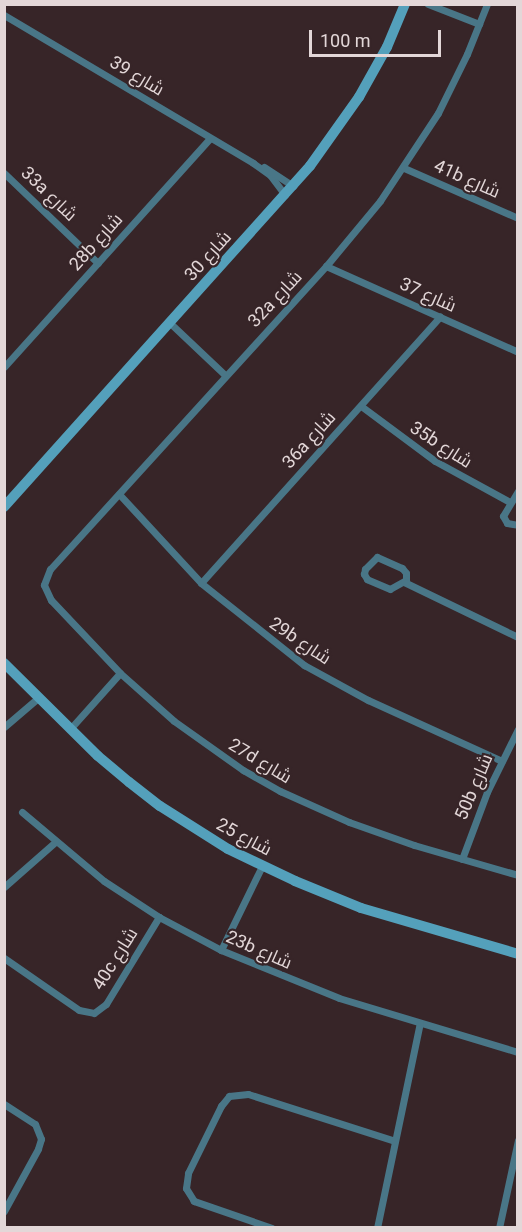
<!DOCTYPE html>
<html>
<head>
<meta charset="utf-8">
<style>
	body { margin:0 }
	#map { position:relative; width:522px; height:1232px; overflow:hidden; background:#372528; font-family:Roboto,Cairo,sans-serif }
	div>[style] { position:absolute }
	.street>* { height:7px; margin:-3.5px; padding:0 3.5px; transform-origin:3.5px; border-radius:3.5px; background:#497687 }
	.secondary>* { height:10px; margin:-5px; padding:0 5px; transform-origin:5px; border-radius:5px; background:#54a0bb }
	span { translate:-50% -50%; white-space:nowrap; text-align:center; line-height:1.15; -webkit-text-stroke:4.5px #372528; paint-order:stroke }
	.street-label { font-size:18px; color:#e3d7d8 }
	.frame { position:absolute; inset:0; border:6px solid #e3d7d8; pointer-events:none }
	.scale { position:absolute; left:309px; top:30px; width:132px; height:27px; box-sizing:border-box; border:3px solid #e3d7d8; border-top:0; padding-left:8px; font-size:18px; line-height:21px; white-space:nowrap; color:#e3d7d8; -webkit-text-stroke:4px #372528; paint-order:stroke }
</style>
</head>
<body>
<div id="map">
	<div class="street">
		<div style="left:428px;top:4px;width:55px;rotate:21.4deg"></div>
		<div style="left:487px;top:4px;width:54px;rotate:111.8deg"></div>
		<div style="left:467px;top:54px;width:66px;rotate:116.2deg"></div>
		<div style="left:438px;top:113px;width:105px;rotate:123.4deg"></div>
		<div style="left:380px;top:201px;width:85px;rotate:129.7deg"></div>
		<div style="left:326px;top:266px;width:410px;rotate:132.3deg"></div>
		<div style="left:50px;top:569px;width:17px;rotate:111deg"></div>
		<div style="left:44px;top:585px;width:17px;rotate:65deg"></div>
		<div style="left:51px;top:600px;width:100px;rotate:46.6deg"></div>
		<div style="left:120px;top:673px;width:72px;rotate:41.6deg"></div>
		<div style="left:174px;top:721px;width:85px;rotate:35.4deg"></div>
		<div style="left:243px;top:770px;width:43px;rotate:29.6deg"></div>
		<div style="left:280px;top:791px;width:76px;rotate:24.2deg"></div>
		<div style="left:349px;top:822px;width:69px;rotate:19.5deg"></div>
		<div style="left:414px;top:845px;width:108px;rotate:16.1deg"></div>
		<div style="left:4px;top:15px;width:290px;rotate:30.7deg"></div>
		<div style="left:253px;top:163px;width:21px;rotate:35deg"></div>
		<div style="left:270px;top:175px;width:25px;rotate:53deg"></div>
		<div style="left:264px;top:167px;width:35px;rotate:33deg"></div>
		<div style="left:404px;top:168px;width:124px;rotate:23.7deg"></div>
		<div style="left:4px;top:173px;width:130px;rotate:43.8deg"></div>
		<div style="left:326px;top:266px;width:210px;rotate:24.1deg"></div>
		<div style="left:170px;top:323px;width:76px;rotate:43.4deg"></div>
		<div style="left:4px;top:367px;width:308px;rotate:-48deg"></div>
		<div style="left:361px;top:406px;width:92px;rotate:36.6deg"></div>
		<div style="left:435px;top:461px;width:85px;rotate:28.7deg"></div>
		<div style="left:518px;top:491px;width:29px;rotate:121deg"></div>
		<div style="left:503px;top:516px;width:8px;rotate:60deg"></div>
		<div style="left:507px;top:523px;width:11px;rotate:10deg"></div>
		<div style="left:119px;top:494px;width:121px;rotate:47.3deg"></div>
		<div style="left:201px;top:583px;width:132px;rotate:38.5deg"></div>
		<div style="left:304px;top:665px;width:73px;rotate:28.7deg"></div>
		<div style="left:368px;top:700px;width:147px;rotate:24.5deg"></div>
		<div style="left:377px;top:557px;width:27px;rotate:24deg"></div>
		<div style="left:402px;top:568px;width:6px;rotate:51deg"></div>
		<div style="left:406px;top:573px;width:7px;rotate:90deg"></div>
		<div style="left:406px;top:580px;width:18px;rotate:151deg"></div>
		<div style="left:390px;top:589px;width:25px;rotate:-157deg"></div>
		<div style="left:367px;top:579px;width:6px;rotate:-121deg"></div>
		<div style="left:364px;top:574px;width:5px;rotate:-79deg"></div>
		<div style="left:365px;top:569px;width:17px;rotate:-45deg"></div>
		<div style="left:404px;top:582px;width:127px;rotate:25.8deg"></div>
		<div style="left:201px;top:583px;width:358px;rotate:-48.1deg"></div>
		<div style="left:4px;top:727px;width:45px;rotate:-40.5deg"></div>
		<div style="left:70px;top:729px;width:75px;rotate:-48.2deg"></div>
		<div style="left:22px;top:812px;width:107px;rotate:40.1deg"></div>
		<div style="left:104px;top:881px;width:66px;rotate:33.2deg"></div>
		<div style="left:159px;top:917px;width:70px;rotate:28deg"></div>
		<div style="left:221px;top:950px;width:127px;rotate:22.1deg"></div>
		<div style="left:339px;top:998px;width:187px;rotate:16.8deg"></div>
		<div style="left:462px;top:859px;width:72px;rotate:-69.5deg"></div>
		<div style="left:487px;top:792px;width:70px;rotate:-63.8deg"></div>
		<div style="left:4px;top:887px;width:68px;rotate:-41.4deg"></div>
		<div style="left:221px;top:950px;width:93px;rotate:-64deg"></div>
		<div style="left:4px;top:958px;width:91px;rotate:34.7deg"></div>
		<div style="left:79px;top:1010px;width:15px;rotate:11deg"></div>
		<div style="left:94px;top:1013px;width:15px;rotate:-37deg"></div>
		<div style="left:106px;top:1004px;width:102px;rotate:-58.7deg"></div>
		<div style="left:4px;top:1104px;width:37px;rotate:33deg"></div>
		<div style="left:35px;top:1124px;width:16px;rotate:68deg"></div>
		<div style="left:41px;top:1139px;width:10px;rotate:107deg"></div>
		<div style="left:38px;top:1149px;width:71px;rotate:118.7deg"></div>
		<div style="left:272px;top:1228px;width:83px;rotate:-160.9deg"></div>
		<div style="left:194px;top:1201px;width:15px;rotate:-122deg"></div>
		<div style="left:186px;top:1188px;width:15px;rotate:-82deg"></div>
		<div style="left:188px;top:1173px;width:75px;rotate:-63.8deg"></div>
		<div style="left:221px;top:1106px;width:13px;rotate:-51deg"></div>
		<div style="left:229px;top:1096px;width:19px;rotate:-6deg"></div>
		<div style="left:248px;top:1094px;width:154px;rotate:17.7deg"></div>
		<div style="left:377px;top:1228px;width:209px;rotate:-78.2deg"></div>
		<div style="left:499px;top:1228px;width:90px;rotate:-77.8deg"></div>
	</div>
	<div class="secondary">
		<div style="left:4px;top:507px;width:458px;rotate:-48.1deg"></div>
		<div style="left:310px;top:166px;width:85px;rotate:-54.6deg"></div>
		<div style="left:359px;top:97px;width:57px;rotate:-60.8deg"></div>
		<div style="left:387px;top:47px;width:47px;rotate:-67.3deg"></div>
		<div style="left:4px;top:663px;width:132px;rotate:44.7deg"></div>
		<div style="left:98px;top:756px;width:40px;rotate:40deg"></div>
		<div style="left:129px;top:782px;width:39px;rotate:38deg"></div>
		<div style="left:160px;top:806px;width:80px;rotate:32.3deg"></div>
		<div style="left:228px;top:849px;width:74px;rotate:25.5deg"></div>
		<div style="left:295px;top:881px;width:71px;rotate:22.2deg"></div>
		<div style="left:361px;top:908px;width:164px;rotate:16.3deg"></div>
	</div>
	<div class="street-label">
		<span style="left:137px;top:76px;rotate:31deg">شارع 39</span>
		<span style="left:467px;top:179px;rotate:24deg">41b شارع</span>
		<span style="left:49px;top:194px;rotate:44deg">33a شارع</span>
		<span style="left:96px;top:242px;rotate:-48deg">28b شارع</span>
		<span style="left:208px;top:256px;rotate:-48deg">شارع 30</span>
		<span style="left:428px;top:295px;rotate:24deg">شارع 37</span>
		<span style="left:275px;top:299px;rotate:-47deg">32a شارع</span>
		<span style="left:309px;top:440px;rotate:-48deg">36a شارع</span>
		<span style="left:441px;top:445px;rotate:33deg">35b شارع</span>
		<span style="left:300px;top:641px;rotate:34deg">29b شارع</span>
		<span style="left:260px;top:761px;rotate:31deg">27d شارع</span>
		<span style="left:474px;top:787px;rotate:-67deg">50b شارع</span>
		<span style="left:244px;top:837px;rotate:28deg">شارع 25</span>
		<span style="left:259px;top:950px;rotate:24deg">23b شارع</span>
		<span style="left:115px;top:959px;rotate:-58deg">40c شارع</span>
	</div>
	<div class="frame"></div>
	<div class="scale">100 m</div>
</div>
</body>
</html>
